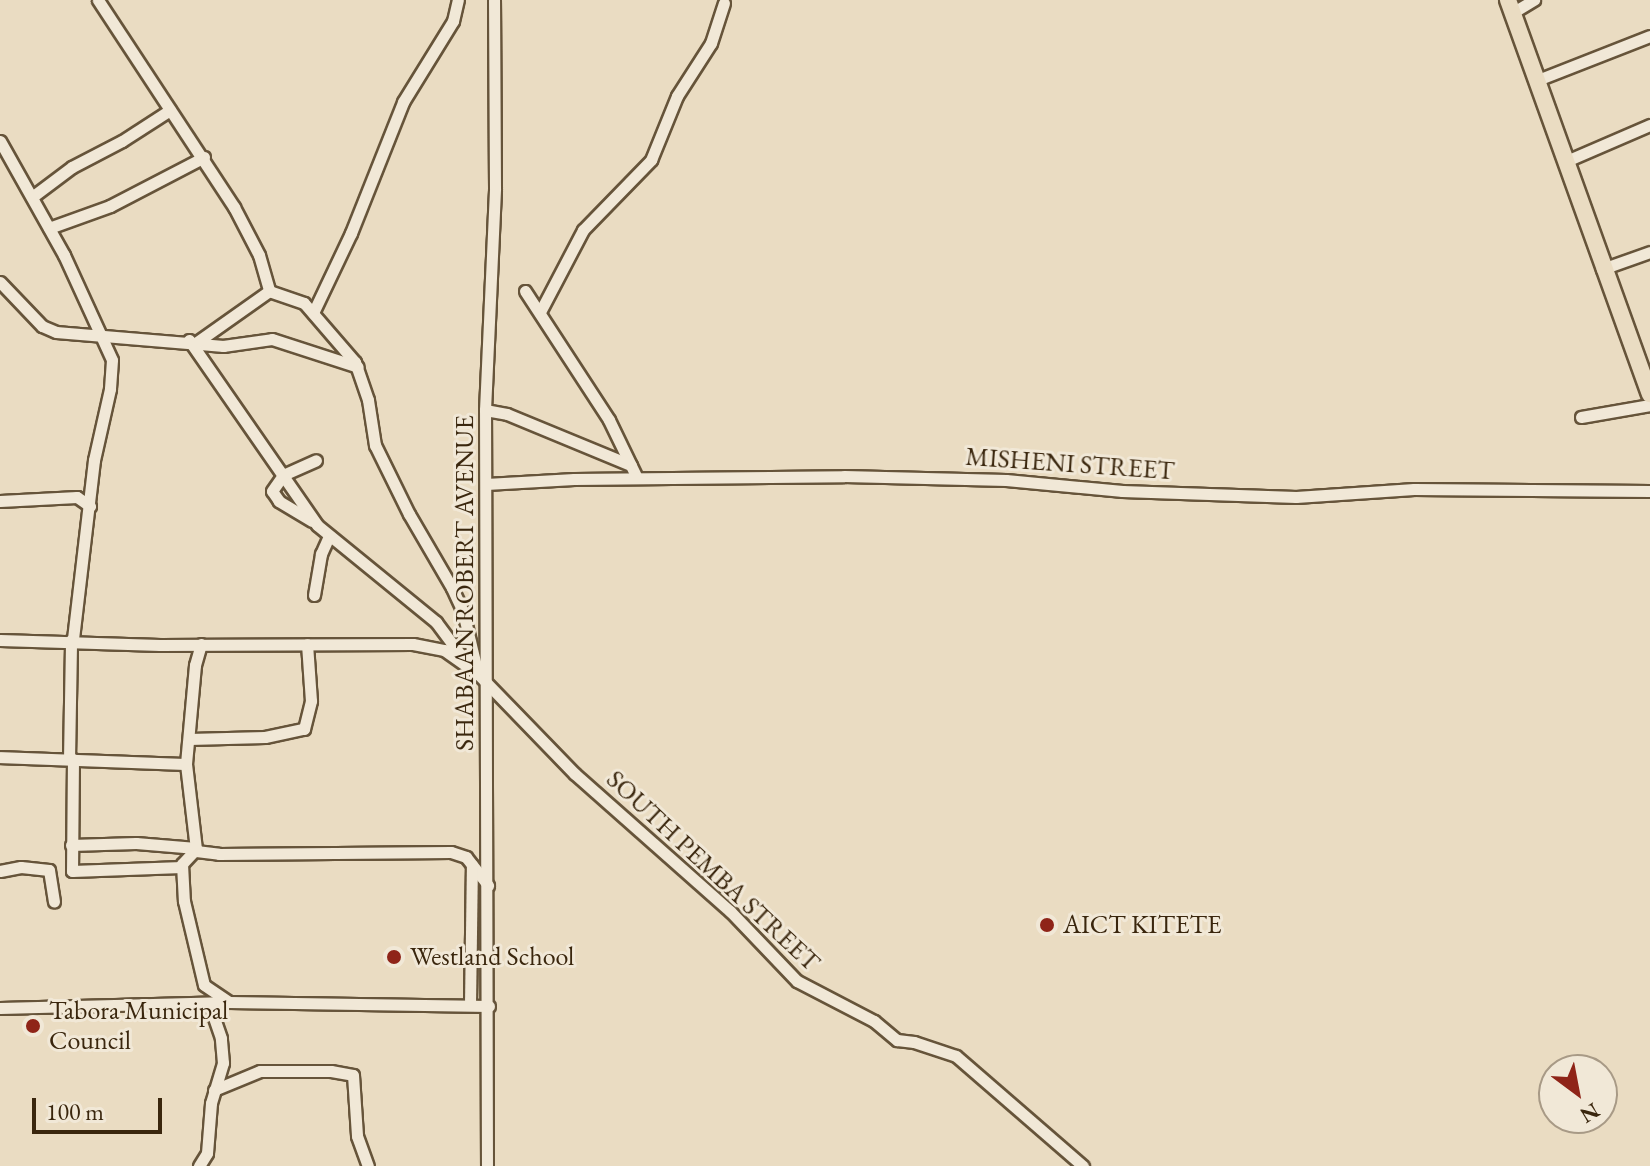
<!DOCTYPE html>
<html>
<head>
<meta charset="utf-8">
<style>
	body { margin:0 }
	#map { position:relative; width:1650px; height:1166px; overflow:hidden; background:#eadcc2; font-family:"EB Garamond",serif }
	div>[style] { position:absolute }
	.roads { filter:drop-shadow(2px 0 #66543a) drop-shadow(-2px 0 #66543a) drop-shadow(0 2px #66543a) drop-shadow(0 -2px #66543a) }
	.minor>* { height:11px; margin:-5.5px; padding:0 5.5px; transform-origin:5.5px; border-radius:5.5px; background:#f1e8d7 }
	.highway>* { height:16px; margin:-8px; padding:0 8px; transform-origin:8px; border-radius:8px; background:#eadcc2 }
	.dots>* { width:22px; height:22px; translate:-50% -50%; box-sizing:border-box; border:4px solid #f1e8d7; border-radius:50% }
	span { translate:-50% -50%; white-space:nowrap; text-align:center; line-height:1.15; -webkit-text-stroke:6px #f1e8d7; paint-order:stroke }
	.street-label { font-size:26px; color:#3a260d }
	.poi-label { font-size:26px; color:#3a260d }
	.left { translate:0 -50%; text-align:left }
	.north { position:absolute; left:1538px; top:1054px; width:80px; height:80px; box-sizing:border-box; background:#f1e8d7; border:2px solid #a89a86; border-radius:50%; rotate:148deg; font-size:22px; font-weight:700; line-height:32px; text-align:center; color:#3a260d }
	.north::after { content:''; display:block; margin:auto; width:28px; height:36px; background:#8f2418; clip-path:polygon(50% 0,100% 100%,50% 72%,0 100%) }
	.scale { position:absolute; left:32px; top:1098px; width:130px; height:36px; box-sizing:border-box; border:4px solid #3a260d; border-top:0; padding-left:10px; font-size:24px; line-height:28px; white-space:nowrap; color:#3a260d; -webkit-text-stroke:6px #f1e8d7; paint-order:stroke }
</style>
</head>
<body>
<div id="map">
	<div class="roads">
		<div class="minor">
			<div style="left:98px;top:0;width:248px;rotate:56.7deg"></div>
			<div style="left:234px;top:207px;width:54px;rotate:62.5deg"></div>
			<div style="left:259px;top:255px;width:37px;rotate:74deg"></div>
			<div style="left:269px;top:291px;width:37px;rotate:19deg"></div>
			<div style="left:304px;top:303px;width:78px;rotate:49.2deg"></div>
			<div style="left:355px;top:362px;width:40px;rotate:71.1deg"></div>
			<div style="left:368px;top:400px;width:46px;rotate:81.2deg"></div>
			<div style="left:375px;top:445px;width:77px;rotate:63.8deg"></div>
			<div style="left:409px;top:514px;width:86px;rotate:59.8deg"></div>
			<div style="left:452px;top:588px;width:26px;rotate:65deg"></div>
			<div style="left:463px;top:612px;width:64px;rotate:76.4deg"></div>
			<div style="left:1512px;top:13px;width:26px;rotate:-31deg"></div>
			<div style="left:1535px;top:81px;width:123px;rotate:-21.4deg"></div>
			<div style="left:0;top:141px;width:131px;rotate:60.7deg"></div>
			<div style="left:64px;top:255px;width:115px;rotate:65.4deg"></div>
			<div style="left:112px;top:360px;width:29px;rotate:94deg"></div>
			<div style="left:110px;top:389px;width:73px;rotate:102.7deg"></div>
			<div style="left:94px;top:460px;width:181px;rotate:96.7deg"></div>
			<div style="left:1564px;top:162px;width:94px;rotate:-23.3deg"></div>
			<div style="left:32px;top:197px;width:50px;rotate:-36.9deg"></div>
			<div style="left:72px;top:167px;width:56px;rotate:-27.5deg"></div>
			<div style="left:122px;top:141px;width:57px;rotate:-32.9deg"></div>
			<div style="left:49px;top:228px;width:65px;rotate:-19.8deg"></div>
			<div style="left:110px;top:206px;width:106px;rotate:-27.5deg"></div>
			<div style="left:1602px;top:269px;width:51px;rotate:-19.5deg"></div>
			<div style="left:0;top:282px;width:61px;rotate:46.3deg"></div>
			<div style="left:42px;top:326px;width:15px;rotate:23deg"></div>
			<div style="left:56px;top:332px;width:168px;rotate:4.8deg"></div>
			<div style="left:223px;top:346px;width:49px;rotate:-8.1deg"></div>
			<div style="left:272px;top:339px;width:90px;rotate:18deg"></div>
			<div style="left:525px;top:291px;width:154px;rotate:56.9deg"></div>
			<div style="left:609px;top:420px;width:64px;rotate:64.2deg"></div>
			<div style="left:540px;top:312px;width:93px;rotate:-62.3deg"></div>
			<div style="left:583px;top:230px;width:98px;rotate:-45.8deg"></div>
			<div style="left:651px;top:160px;width:69px;rotate:-67.9deg"></div>
			<div style="left:677px;top:96px;width:63px;rotate:-57.3deg"></div>
			<div style="left:711px;top:43px;width:42px;rotate:-72deg"></div>
			<div style="left:313px;top:313px;width:89px;rotate:-64.6deg"></div>
			<div style="left:351px;top:233px;width:141px;rotate:-68.3deg"></div>
			<div style="left:403px;top:102px;width:95px;rotate:-58.3deg"></div>
			<div style="left:453px;top:21px;width:22px;rotate:-77deg"></div>
			<div style="left:189px;top:340px;width:225px;rotate:55.3deg"></div>
			<div style="left:317px;top:525px;width:154px;rotate:39.2deg"></div>
			<div style="left:436px;top:622px;width:49px;rotate:53.4deg"></div>
			<div style="left:197px;top:342px;width:88px;rotate:-35.3deg"></div>
			<div style="left:485px;top:410px;width:22px;rotate:10deg"></div>
			<div style="left:507px;top:414px;width:134px;rotate:22.4deg"></div>
			<div style="left:1581px;top:417px;width:70px;rotate:-9.9deg"></div>
			<div style="left:486px;top:484px;width:88px;rotate:-3.3deg"></div>
			<div style="left:574px;top:479px;width:270px;rotate:-0.6deg"></div>
			<div style="left:844px;top:476px;width:162px;rotate:1.4deg"></div>
			<div style="left:1006px;top:480px;width:117px;rotate:5.4deg"></div>
			<div style="left:1122px;top:491px;width:174px;rotate:2deg"></div>
			<div style="left:1296px;top:497px;width:118px;rotate:-3.9deg"></div>
			<div style="left:1414px;top:489px;width:236px;rotate:0.5deg"></div>
			<div style="left:0;top:501px;width:77px;rotate:-3deg"></div>
			<div style="left:77px;top:497px;width:16px;rotate:35deg"></div>
			<div style="left:312px;top:521px;width:39px;rotate:-149deg"></div>
			<div style="left:279px;top:501px;width:12px;rotate:-125deg"></div>
			<div style="left:272px;top:491px;width:19px;rotate:-55deg"></div>
			<div style="left:283px;top:475px;width:36px;rotate:-24deg"></div>
			<div style="left:314px;top:595px;width:42px;rotate:-80.3deg"></div>
			<div style="left:321px;top:554px;width:20px;rotate:-66deg"></div>
			<div style="left:0;top:640px;width:160px;rotate:1.8deg"></div>
			<div style="left:160px;top:645px;width:253px;rotate:-0.2deg"></div>
			<div style="left:413px;top:644px;width:32px;rotate:11deg"></div>
			<div style="left:444px;top:650px;width:42px;rotate:35.2deg"></div>
			<div style="left:478px;top:674px;width:139px;rotate:45.9deg"></div>
			<div style="left:575px;top:774px;width:207px;rotate:41.5deg"></div>
			<div style="left:730px;top:911px;width:97px;rotate:46.3deg"></div>
			<div style="left:797px;top:981px;width:87px;rotate:27.5deg"></div>
			<div style="left:874px;top:1021px;width:30px;rotate:40deg"></div>
			<div style="left:897px;top:1040px;width:17px;rotate:7deg"></div>
			<div style="left:914px;top:1042px;width:44px;rotate:18.4deg"></div>
			<div style="left:956px;top:1056px;width:168px;rotate:40.9deg"></div>
			<div style="left:201px;top:644px;width:22px;rotate:106deg"></div>
			<div style="left:195px;top:665px;width:99px;rotate:95.2deg"></div>
			<div style="left:186px;top:764px;width:86px;rotate:83.3deg"></div>
			<div style="left:196px;top:849px;width:21px;rotate:133deg"></div>
			<div style="left:182px;top:864px;width:37px;rotate:87deg"></div>
			<div style="left:184px;top:901px;width:86px;rotate:76.6deg"></div>
			<div style="left:204px;top:985px;width:29px;rotate:34deg"></div>
			<div style="left:189px;top:739px;width:76px;rotate:-1.5deg"></div>
			<div style="left:265px;top:737px;width:40px;rotate:-12deg"></div>
			<div style="left:304px;top:729px;width:29px;rotate:-76deg"></div>
			<div style="left:311px;top:701px;width:57px;rotate:-94deg"></div>
			<div style="left:0;top:757px;width:186px;rotate:2.2deg"></div>
			<div style="left:69px;top:759px;width:119px;rotate:-89deg"></div>
			<div style="left:73px;top:759px;width:112px;rotate:90.5deg"></div>
			<div style="left:72px;top:871px;width:110px;rotate:-2.1deg"></div>
			<div style="left:71px;top:845px;width:65px;rotate:-1.8deg"></div>
			<div style="left:136px;top:843px;width:60px;rotate:4.8deg"></div>
			<div style="left:196px;top:851px;width:23px;rotate:7deg"></div>
			<div style="left:219px;top:854px;width:232px;rotate:-0.5deg"></div>
			<div style="left:451px;top:852px;width:16px;rotate:18deg"></div>
			<div style="left:466px;top:857px;width:36px;rotate:52deg"></div>
			<div style="left:0;top:871px;width:21px;rotate:-11deg"></div>
			<div style="left:21px;top:867px;width:28px;rotate:6deg"></div>
			<div style="left:49px;top:870px;width:32px;rotate:81deg"></div>
			<div style="left:470px;top:1004px;width:139px;rotate:-89.2deg"></div>
			<div style="left:0;top:1008px;width:229px;rotate:-1.5deg"></div>
			<div style="left:229px;top:1002px;width:260px;rotate:0.9deg"></div>
			<div style="left:214px;top:1090px;width:50px;rotate:-22.4deg"></div>
			<div style="left:260px;top:1071px;width:71px"></div>
			<div style="left:331px;top:1071px;width:22px;rotate:10deg"></div>
			<div style="left:353px;top:1075px;width:61px;rotate:86.2deg"></div>
			<div style="left:357px;top:1136px;width:32px;rotate:70deg"></div>
			<div style="left:199px;top:1166px;width:15px;rotate:-58deg"></div>
			<div style="left:207px;top:1153px;width:50px;rotate:-85.4deg"></div>
			<div style="left:211px;top:1103px;width:42px;rotate:-73.3deg"></div>
			<div style="left:223px;top:1063px;width:25px;rotate:-95deg"></div>
			<div style="left:221px;top:1038px;width:37px;rotate:-109deg"></div>
			<div style="left:487px;top:1166px;width:756px;rotate:-90.15deg"></div>
			<div style="left:485px;top:410px;width:222px;rotate:-87.4deg"></div>
			<div style="left:495px;top:188px;width:188px;rotate:-90.3deg"></div>
		</div>
		<div class="highway">
			<div style="left:1508px;top:0;width:419px;rotate:70.2deg"></div>
		</div>
	</div>
	<div class="dots">
		<div style="left:1047px;top:925px;background:#8f2418"></div>
		<div style="left:394px;top:957px;background:#8f2418"></div>
		<div style="left:33px;top:1026px;background:#8f2418"></div>
	</div>
	<div class="street-label">
		<span style="left:1070px;top:464px;rotate:4deg">MISHENI STREET</span>
		<span style="left:465px;top:583px;rotate:-90deg">SHABAAN ROBERT AVENUE</span>
		<span style="left:713px;top:871px;rotate:43deg">SOUTH PEMBA STREET</span>
	</div>
	<div class="poi-label">
		<span class="left" style="left:1063px;top:925px">AICT KITETE</span>
		<span class="left" style="left:410px;top:957px">Westland School</span>
		<span class="left" style="left:49px;top:1026px">Tabora Municipal<br>Council</span>
	</div>
	<div class="north">N</div>
	<div class="scale">100 m</div>
</div>
</body>
</html>
